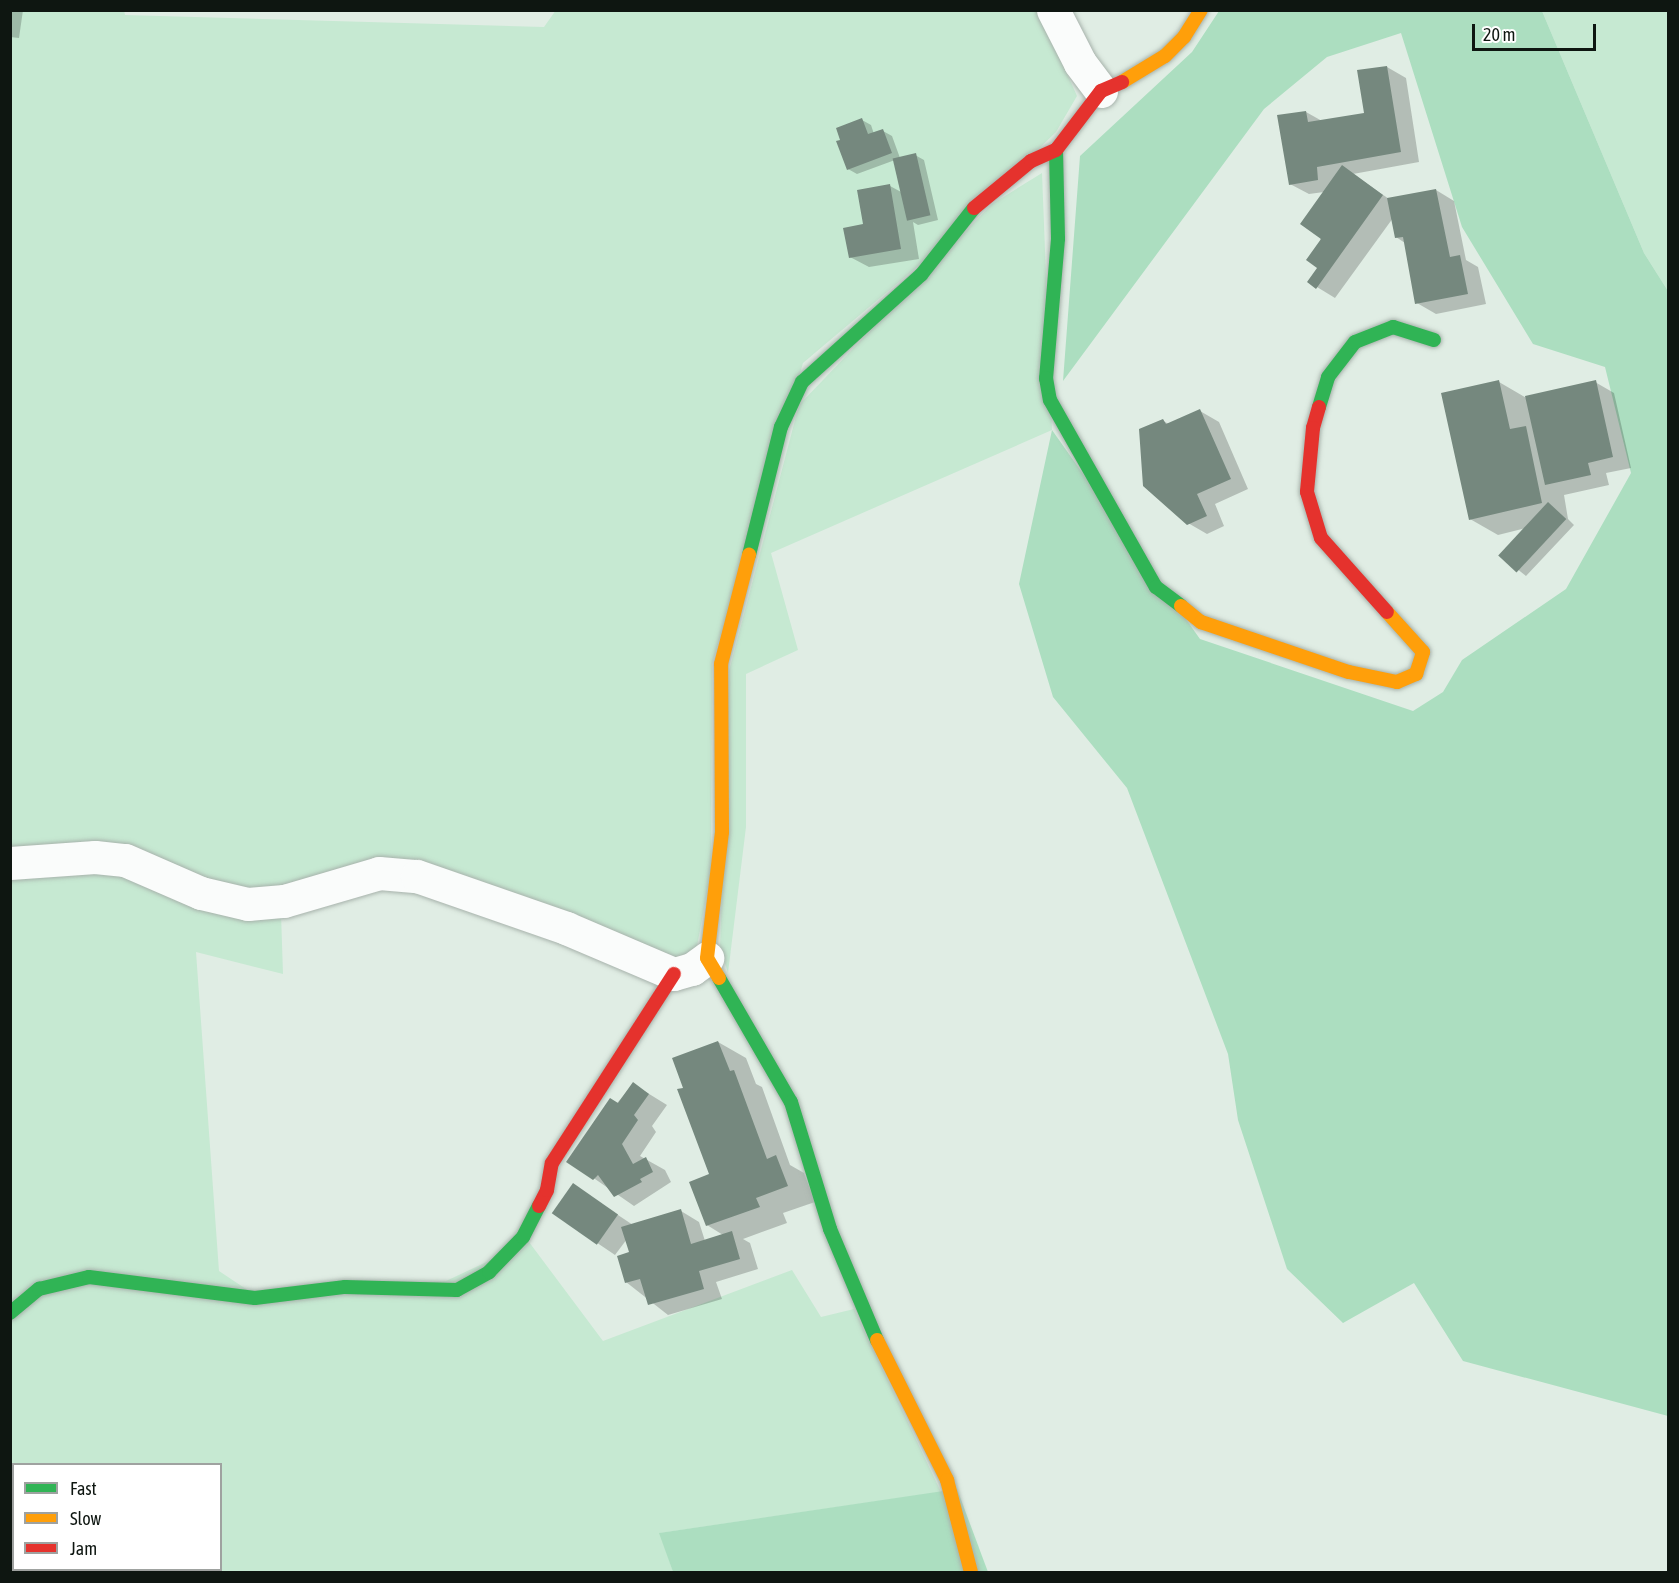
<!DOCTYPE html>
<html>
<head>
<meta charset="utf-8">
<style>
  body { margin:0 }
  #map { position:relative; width:1679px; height:1583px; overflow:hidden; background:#e0ede4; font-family:"Asap Condensed",sans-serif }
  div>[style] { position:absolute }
  .green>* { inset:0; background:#c6e9d2 }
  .forest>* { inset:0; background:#acdec0 }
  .shadow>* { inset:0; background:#0003 }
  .building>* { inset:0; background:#75887e; transform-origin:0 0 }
  .roads { filter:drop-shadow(0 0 2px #a7b2ab) drop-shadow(0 0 2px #a7b2ab) }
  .street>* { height:33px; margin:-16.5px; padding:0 16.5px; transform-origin:16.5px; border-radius:16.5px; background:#fafcfb }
  .fast>* { height:14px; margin:-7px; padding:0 7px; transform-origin:7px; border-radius:7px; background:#30b455 }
  .slow>* { height:14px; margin:-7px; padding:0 7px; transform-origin:7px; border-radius:7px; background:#ff9f0a }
  .jam>* { height:14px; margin:-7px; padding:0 7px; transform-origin:7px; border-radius:7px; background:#e5322d }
  span { translate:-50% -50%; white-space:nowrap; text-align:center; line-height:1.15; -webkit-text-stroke:6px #fff; paint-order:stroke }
  .frame { position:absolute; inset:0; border:12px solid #0e1611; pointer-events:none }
  .legend { position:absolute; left:12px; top:1463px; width:210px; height:108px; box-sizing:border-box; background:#fff; border:2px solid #9fa2a0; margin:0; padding:8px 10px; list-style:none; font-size:18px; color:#0e1611 }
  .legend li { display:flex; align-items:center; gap:12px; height:30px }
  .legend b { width:30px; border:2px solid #9fa2a0 }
  .scale { position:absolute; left:1472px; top:24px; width:124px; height:27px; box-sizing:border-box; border:3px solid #0e1611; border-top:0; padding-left:8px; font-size:18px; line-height:21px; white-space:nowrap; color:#0e1611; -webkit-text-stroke:4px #fff; paint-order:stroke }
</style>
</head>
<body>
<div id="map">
  <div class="green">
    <i style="clip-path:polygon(124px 10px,125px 15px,544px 27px,556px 10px,1039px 11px,1077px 96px,1056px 132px,919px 265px,803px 363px,712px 664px,711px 871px,695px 957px,672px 962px,416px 869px,283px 894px,11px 855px,11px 11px)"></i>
    <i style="clip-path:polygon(1542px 11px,1668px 11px,1668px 291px,1644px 253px)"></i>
    <i style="clip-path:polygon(1042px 173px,1052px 430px,771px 553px,798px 650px,746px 674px,746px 827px,728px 973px,720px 948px,729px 671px,799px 405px,992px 204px)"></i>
    <i style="clip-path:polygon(evenodd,95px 866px,281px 913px,283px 974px,196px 952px,219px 1271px,249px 1291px,446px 1281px,529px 1242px,603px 1341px,792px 1270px,821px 1317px,854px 1309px,941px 1492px,660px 1533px,673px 1572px,11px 1572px,11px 872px,95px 866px,14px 1464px,220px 1464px,220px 1570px,14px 1570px,14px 1464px)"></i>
  </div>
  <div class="forest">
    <i style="clip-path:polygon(1219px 11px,1542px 11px,1644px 253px,1668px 291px,1668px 1416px,1463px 1361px,1414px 1283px,1343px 1323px,1287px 1269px,1238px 1120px,1228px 1054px,1127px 788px,1053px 697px,1019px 584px,1052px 430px,1200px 639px,1413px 711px,1443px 692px,1462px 660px,1566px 589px,1631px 473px,1605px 367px,1533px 344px,1462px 227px,1401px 33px,1327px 57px,1264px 109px,1063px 381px,1080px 156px,1192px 52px)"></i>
    <i style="clip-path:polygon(957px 1489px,988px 1572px,673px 1572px,659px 1533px)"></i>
  </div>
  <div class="shadow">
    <i style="clip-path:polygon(10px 10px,23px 10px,19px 38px,10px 37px)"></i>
    <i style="clip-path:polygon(1387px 67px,1406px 78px,1419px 162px,1353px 174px,1389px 199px,1436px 190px,1454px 201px,1466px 260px,1478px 267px,1486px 304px,1436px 314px,1417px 303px,1405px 243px,1396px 237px,1393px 218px,1335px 298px,1317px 287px,1324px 192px,1309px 194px,1290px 184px,1306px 112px,1322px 121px,1366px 114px)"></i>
    <i style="clip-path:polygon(862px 120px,871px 125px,874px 134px,883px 131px,892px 136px,900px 158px,915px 155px,924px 160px,938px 220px,918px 225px,913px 222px,919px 259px,869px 267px,850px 257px,890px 186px,903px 193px,895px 160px,857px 174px,848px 169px)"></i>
    <i style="clip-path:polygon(1499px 382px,1528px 399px,1595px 382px,1614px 393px,1631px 468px,1606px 473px,1609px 485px,1564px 495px,1568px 519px,1574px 525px,1526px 576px,1501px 556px,1526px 528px,1498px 535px,1470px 519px)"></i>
    <i style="clip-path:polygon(1200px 411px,1219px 422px,1248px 489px,1215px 504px,1224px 526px,1207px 534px,1188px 523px,1163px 421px,1169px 424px)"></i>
    <i style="clip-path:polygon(718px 1042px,746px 1058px,756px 1084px,762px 1087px,790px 1165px,804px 1173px,815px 1202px,783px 1213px,787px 1223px,743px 1239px,750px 1243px,758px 1269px,716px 1282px,722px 1299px,668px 1315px,626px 1282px,631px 1253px,627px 1239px,615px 1255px,553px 1213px,573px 1185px,633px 1225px,681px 1211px,699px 1222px,705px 1241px,723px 1235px,707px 1225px,711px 1175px,685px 1089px)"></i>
    <i style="clip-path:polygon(633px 1084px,667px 1105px,652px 1126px,656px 1132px,640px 1156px,665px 1170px,671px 1182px,634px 1206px,569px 1161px)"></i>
  </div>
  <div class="building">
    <i style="clip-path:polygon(1387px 66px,1401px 152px,1317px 167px,1318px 180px,1289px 185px,1277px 115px,1306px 111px,1308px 122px,1364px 113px,1357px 70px)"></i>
    <i style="clip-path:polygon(862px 118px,868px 134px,883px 129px,892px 153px,847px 170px,836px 141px,840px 140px,836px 128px)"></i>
    <i style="left:916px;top:153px;width:64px;height:24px;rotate:77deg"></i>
    <i style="clip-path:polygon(1342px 165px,1383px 195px,1316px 289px,1307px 282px,1317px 268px,1306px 260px,1321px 239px,1300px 224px)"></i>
    <i style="clip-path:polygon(890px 184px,901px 249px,849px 258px,843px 228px,863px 224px,857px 190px)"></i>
    <i style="clip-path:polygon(1436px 189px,1450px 257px,1460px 255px,1468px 294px,1415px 304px,1403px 237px,1395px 238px,1387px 198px)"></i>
    <i style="clip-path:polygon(1499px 380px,1510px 429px,1526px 426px,1542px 503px,1469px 520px,1441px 393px)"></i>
    <i style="clip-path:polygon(1596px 380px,1613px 457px,1588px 463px,1591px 475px,1545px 485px,1525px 396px)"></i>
    <i style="clip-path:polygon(1200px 409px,1231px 479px,1197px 494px,1207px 516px,1187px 525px,1143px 486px,1139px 429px,1163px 419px,1166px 424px)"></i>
    <i style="left:1548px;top:502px;width:25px;height:73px;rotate:43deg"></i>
    <i style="clip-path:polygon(718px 1041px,730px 1071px,734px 1070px,767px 1159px,776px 1155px,788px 1186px,756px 1198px,760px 1207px,706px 1226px,689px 1182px,709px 1174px,677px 1089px,683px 1088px,672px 1058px)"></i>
    <i style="clip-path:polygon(633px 1082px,649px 1094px,634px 1115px,638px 1120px,622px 1144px,633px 1164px,646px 1157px,653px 1172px,640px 1179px,642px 1182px,614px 1197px,598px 1175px,593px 1180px,566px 1162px,610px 1098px,618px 1103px)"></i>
    <i style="left:573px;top:1183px;width:55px;height:37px;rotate:35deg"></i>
    <i style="clip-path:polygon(681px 1209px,691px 1244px,732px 1231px,740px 1259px,699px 1271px,704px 1289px,648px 1305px,640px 1279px,625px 1283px,617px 1256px,629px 1252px,621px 1227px)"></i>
  </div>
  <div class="roads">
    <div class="street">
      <i style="left:1053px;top:10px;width:59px;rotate:63deg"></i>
      <i style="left:1080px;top:63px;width:35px;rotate:53deg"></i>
      <i style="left:10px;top:863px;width:85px;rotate:-4deg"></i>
      <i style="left:95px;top:857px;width:30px;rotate:6deg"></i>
      <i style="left:125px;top:860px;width:83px;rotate:23.5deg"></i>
      <i style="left:201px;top:893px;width:48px;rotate:13.2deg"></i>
      <i style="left:248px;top:904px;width:36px;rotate:-5deg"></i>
      <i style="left:284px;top:901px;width:99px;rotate:-16.4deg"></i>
      <i style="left:379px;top:873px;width:38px;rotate:5deg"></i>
      <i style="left:417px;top:876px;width:158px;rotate:19.2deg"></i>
      <i style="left:566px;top:928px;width:117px;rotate:23.1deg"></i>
      <i style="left:674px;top:974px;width:19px;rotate:-16deg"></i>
      <i style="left:692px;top:969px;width:19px;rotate:-36deg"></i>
    </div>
    <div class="fast">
      <i style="left:1056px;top:150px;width:89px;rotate:88.7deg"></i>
      <i style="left:1058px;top:239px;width:140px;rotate:94.9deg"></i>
      <i style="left:1046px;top:378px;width:22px;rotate:80deg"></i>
      <i style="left:1050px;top:400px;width:215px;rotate:60.5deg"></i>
      <i style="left:1156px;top:587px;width:31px;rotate:37deg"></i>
      <i style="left:1319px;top:407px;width:31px;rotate:-73deg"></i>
      <i style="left:1328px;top:377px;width:44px;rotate:-52.4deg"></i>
      <i style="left:1355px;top:342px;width:41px;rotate:-21.5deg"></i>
      <i style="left:1393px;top:327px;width:43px;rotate:17.6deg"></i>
      <i style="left:749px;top:555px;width:132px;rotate:-76deg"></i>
      <i style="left:781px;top:427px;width:50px;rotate:-65deg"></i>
      <i style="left:802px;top:382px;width:160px;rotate:-42deg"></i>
      <i style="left:921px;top:275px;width:85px;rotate:-51.7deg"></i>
      <i style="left:719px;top:978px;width:143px;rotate:59.9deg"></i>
      <i style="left:791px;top:1102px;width:133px;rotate:72.9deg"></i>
      <i style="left:830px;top:1229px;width:121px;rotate:67.1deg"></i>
      <i style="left:10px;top:1313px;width:38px;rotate:-40deg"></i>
      <i style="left:39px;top:1289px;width:51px;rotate:-13.5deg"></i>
      <i style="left:89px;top:1277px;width:167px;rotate:7.2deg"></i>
      <i style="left:255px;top:1298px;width:91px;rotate:-7deg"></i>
      <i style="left:345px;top:1287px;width:112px;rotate:1.5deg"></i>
      <i style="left:457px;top:1290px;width:37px;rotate:-29deg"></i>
      <i style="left:489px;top:1272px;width:49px;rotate:-45.8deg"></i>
      <i style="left:523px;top:1237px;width:35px;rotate:-63deg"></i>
    </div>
    <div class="slow">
      <i style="left:1122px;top:82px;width:50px;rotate:-31.2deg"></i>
      <i style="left:1165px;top:56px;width:27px;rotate:-45deg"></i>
      <i style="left:1184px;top:37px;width:32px;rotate:-58deg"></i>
      <i style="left:1181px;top:606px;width:26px;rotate:39deg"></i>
      <i style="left:1201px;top:622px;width:156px;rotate:18.7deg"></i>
      <i style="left:1349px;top:672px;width:49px;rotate:11.8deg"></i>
      <i style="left:1397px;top:682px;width:21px;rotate:-23deg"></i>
      <i style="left:1416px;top:674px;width:23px;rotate:-72deg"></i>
      <i style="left:1423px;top:652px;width:54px;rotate:-132deg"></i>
      <i style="left:719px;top:978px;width:23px;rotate:-121deg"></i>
      <i style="left:707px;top:958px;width:127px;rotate:-83.2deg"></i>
      <i style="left:722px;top:832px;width:168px;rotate:-90.3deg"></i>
      <i style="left:721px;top:664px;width:113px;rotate:-75.6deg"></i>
      <i style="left:877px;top:1340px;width:157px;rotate:63.4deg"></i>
      <i style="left:947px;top:1480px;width:95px;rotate:75.4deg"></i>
    </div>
    <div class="jam">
      <i style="left:974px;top:208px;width:74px;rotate:-39.5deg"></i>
      <i style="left:1031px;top:161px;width:27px;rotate:-24deg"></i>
      <i style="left:1056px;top:150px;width:74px;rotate:-52.7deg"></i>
      <i style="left:1101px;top:91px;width:23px;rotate:-23deg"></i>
      <i style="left:1319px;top:407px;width:22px;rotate:106deg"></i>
      <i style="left:1313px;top:428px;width:64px;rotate:95.4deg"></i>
      <i style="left:1307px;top:492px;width:48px;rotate:73.1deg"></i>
      <i style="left:1321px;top:538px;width:99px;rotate:48.3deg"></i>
      <i style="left:539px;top:1206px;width:18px;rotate:-63deg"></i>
      <i style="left:547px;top:1190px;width:27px;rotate:-80deg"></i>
      <i style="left:552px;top:1163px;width:225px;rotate:-57.2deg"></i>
    </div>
  </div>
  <div class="frame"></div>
  <ul class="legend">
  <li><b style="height:8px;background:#30b455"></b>Fast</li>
  <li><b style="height:8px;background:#ff9f0a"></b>Slow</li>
  <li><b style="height:8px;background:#e5322d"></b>Jam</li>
  </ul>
  <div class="scale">20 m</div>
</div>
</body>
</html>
